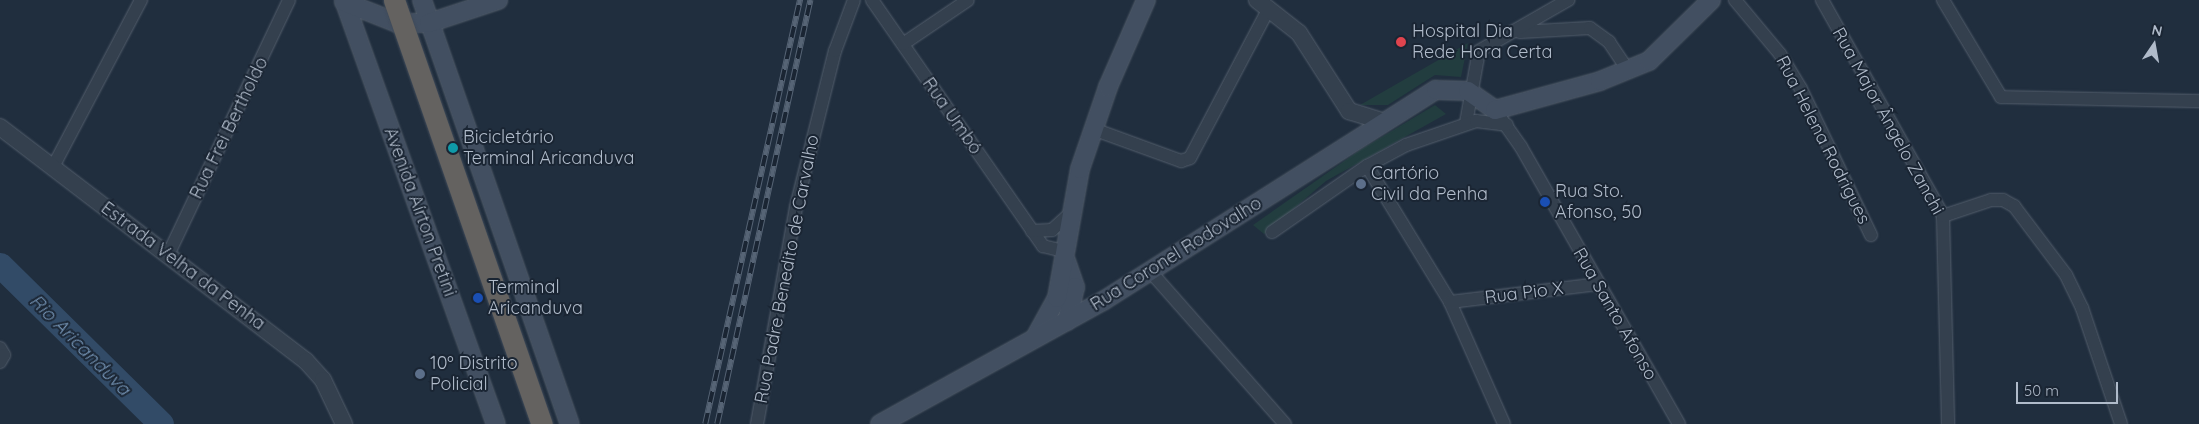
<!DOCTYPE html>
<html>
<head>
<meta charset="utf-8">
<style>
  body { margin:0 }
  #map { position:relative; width:2199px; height:424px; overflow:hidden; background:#202e3e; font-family:Quicksand,sans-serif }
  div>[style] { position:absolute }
  .green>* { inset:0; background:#223d3f }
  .river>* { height:25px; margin:-12.5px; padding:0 12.5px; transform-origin:12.5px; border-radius:12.5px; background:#324b67 }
  .roads { filter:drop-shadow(0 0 1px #535e6c) drop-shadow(0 0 1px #535e6c) }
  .minor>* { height:12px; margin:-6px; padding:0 6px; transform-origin:6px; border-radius:6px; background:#34404e }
  .tertiary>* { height:16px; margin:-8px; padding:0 8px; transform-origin:8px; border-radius:8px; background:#34404e }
  .secondary>* { height:18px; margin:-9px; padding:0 9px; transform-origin:9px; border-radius:9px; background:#424f61 }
  .rail>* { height:5.5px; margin-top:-2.75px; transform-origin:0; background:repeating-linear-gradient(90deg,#1a2533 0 11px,#566475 0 22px); box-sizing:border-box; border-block:1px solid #566475 }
  .bridges { filter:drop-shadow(0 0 1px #404b59) drop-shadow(0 0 1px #404b59) }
  .trunk-bridge>* { height:21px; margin:-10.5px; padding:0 10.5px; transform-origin:10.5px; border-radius:10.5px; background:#646260 }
  .dots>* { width:14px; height:14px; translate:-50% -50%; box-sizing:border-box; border:2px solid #1a2533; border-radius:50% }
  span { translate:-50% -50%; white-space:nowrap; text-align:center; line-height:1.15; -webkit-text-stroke:4px #1a2533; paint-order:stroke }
  .poi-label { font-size:18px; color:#b0bbca }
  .left { translate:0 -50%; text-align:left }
  .street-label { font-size:18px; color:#b0bbca }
  .water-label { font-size:19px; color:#7493b4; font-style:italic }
  .north { position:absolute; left:2129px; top:20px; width:50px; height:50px; -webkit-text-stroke:4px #1a2533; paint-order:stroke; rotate:12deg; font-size:14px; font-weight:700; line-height:20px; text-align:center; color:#b0bbca }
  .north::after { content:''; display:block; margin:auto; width:18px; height:22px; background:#b0bbca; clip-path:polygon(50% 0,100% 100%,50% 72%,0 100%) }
  .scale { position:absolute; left:2016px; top:382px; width:102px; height:22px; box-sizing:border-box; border:2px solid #b0bbca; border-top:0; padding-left:6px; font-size:15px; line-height:18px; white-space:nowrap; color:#b0bbca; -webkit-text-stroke:4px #1a2533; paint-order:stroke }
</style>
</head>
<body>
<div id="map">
  <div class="green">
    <i style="clip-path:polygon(1468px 43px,1461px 77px,1435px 75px,1388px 105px,1360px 105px)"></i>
    <i style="clip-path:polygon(1435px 105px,1446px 114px,1326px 181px,1264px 234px,1253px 225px,1360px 150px)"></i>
  </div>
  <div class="river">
    <i style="left:0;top:265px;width:226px;rotate:44.6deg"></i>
  </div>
  <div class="roads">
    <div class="minor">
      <i style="left:872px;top:0;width:300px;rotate:55.2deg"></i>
      <i style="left:1043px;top:246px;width:25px;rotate:14deg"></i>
      <i style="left:1735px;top:0;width:70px;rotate:50.2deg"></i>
      <i style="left:1780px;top:54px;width:41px;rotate:59deg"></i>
      <i style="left:1801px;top:89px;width:162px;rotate:64.4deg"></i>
      <i style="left:1822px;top:0;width:248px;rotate:60.7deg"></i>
      <i style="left:1943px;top:216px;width:208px;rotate:88.6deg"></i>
      <i style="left:1943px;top:0;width:113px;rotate:59.1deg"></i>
      <i style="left:2001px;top:97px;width:198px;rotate:1.2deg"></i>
      <i style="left:1520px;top:32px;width:70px;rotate:-3.3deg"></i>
      <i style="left:1590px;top:28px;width:24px;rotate:36deg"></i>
      <i style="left:1609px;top:42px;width:36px;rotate:56deg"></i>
      <i style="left:903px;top:44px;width:78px;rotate:-34.1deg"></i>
      <i style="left:1495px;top:110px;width:45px;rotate:54.9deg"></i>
      <i style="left:1521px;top:147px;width:319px;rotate:60.3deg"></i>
      <i style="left:1466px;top:123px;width:73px;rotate:-79.8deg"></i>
      <i style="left:1479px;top:51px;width:103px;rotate:-29.8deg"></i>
      <i style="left:1093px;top:129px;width:94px;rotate:20deg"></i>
      <i style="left:1181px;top:161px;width:9px;rotate:-18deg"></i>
      <i style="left:1190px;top:158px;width:170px;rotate:-62.2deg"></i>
      <i style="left:1367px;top:166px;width:159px;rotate:58.6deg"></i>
      <i style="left:1450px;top:302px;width:133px;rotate:66.1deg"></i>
      <i style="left:53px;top:167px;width:189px;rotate:-62.2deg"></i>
      <i style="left:1943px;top:216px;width:51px;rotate:-18.4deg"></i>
      <i style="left:1991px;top:200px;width:12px"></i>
      <i style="left:2003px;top:200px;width:13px;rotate:29deg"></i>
      <i style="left:2014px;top:206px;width:86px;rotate:53deg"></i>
      <i style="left:2066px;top:275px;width:37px;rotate:64deg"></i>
      <i style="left:2082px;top:308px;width:122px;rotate:71.4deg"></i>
      <i style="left:1032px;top:231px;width:20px;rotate:-3deg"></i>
      <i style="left:1052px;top:230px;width:27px;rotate:-42deg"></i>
      <i style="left:1272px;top:232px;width:116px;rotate:-34.8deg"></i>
      <i style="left:1367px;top:166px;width:44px;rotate:-28.3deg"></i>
      <i style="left:1406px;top:145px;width:74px;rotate:-18.9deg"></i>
      <i style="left:1476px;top:121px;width:31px;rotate:7deg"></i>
      <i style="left:168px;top:255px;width:282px;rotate:-64.6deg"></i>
      <i style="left:1150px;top:271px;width:204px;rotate:48.6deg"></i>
      <i style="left:1450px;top:302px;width:149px;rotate:-6.9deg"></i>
      <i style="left:0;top:348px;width:8px;rotate:60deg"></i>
      <i style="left:4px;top:355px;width:8px;rotate:120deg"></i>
      <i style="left:757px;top:424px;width:220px;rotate:-79.8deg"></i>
      <i style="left:796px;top:207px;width:161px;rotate:-76deg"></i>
      <i style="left:835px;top:51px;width:54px;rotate:-69.6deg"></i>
    </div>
    <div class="tertiary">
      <i style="left:1257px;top:0;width:53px;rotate:38.2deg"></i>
      <i style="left:1299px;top:33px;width:93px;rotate:57.3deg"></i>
      <i style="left:1349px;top:111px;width:37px;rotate:17deg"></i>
      <i style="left:0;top:127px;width:385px;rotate:37.4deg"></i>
      <i style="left:306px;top:361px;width:25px;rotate:48deg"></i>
      <i style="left:323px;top:380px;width:49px;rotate:64.5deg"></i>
    </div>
    <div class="secondary">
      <i style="left:344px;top:0;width:450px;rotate:70.3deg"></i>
      <i style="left:422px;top:0;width:449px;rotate:70.8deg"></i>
      <i style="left:344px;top:2px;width:57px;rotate:21.6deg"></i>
      <i style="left:397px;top:23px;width:32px"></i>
      <i style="left:429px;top:23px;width:73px;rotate:-18.4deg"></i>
      <i style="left:1066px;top:261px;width:28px;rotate:71deg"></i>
      <i style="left:1075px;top:287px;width:35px;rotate:103deg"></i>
      <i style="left:1036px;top:336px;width:43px;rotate:-61.1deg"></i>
      <i style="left:1057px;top:298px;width:131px;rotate:-79.9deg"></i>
      <i style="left:1080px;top:169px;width:87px;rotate:-71.1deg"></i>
      <i style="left:1108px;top:87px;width:95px;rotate:-66.4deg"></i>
      <i style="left:880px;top:424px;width:255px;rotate:-28.9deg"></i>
      <i style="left:1103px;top:301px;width:394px;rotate:-32.4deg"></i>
      <i style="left:1436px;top:90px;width:32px;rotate:2deg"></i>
      <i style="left:1468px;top:91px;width:33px;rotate:35deg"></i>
      <i style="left:1495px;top:110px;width:109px;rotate:-15.4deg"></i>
      <i style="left:1600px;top:81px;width:53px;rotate:-22.2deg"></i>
      <i style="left:1649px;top:61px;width:87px;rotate:-44.5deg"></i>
    </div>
  </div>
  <div class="rail">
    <i style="left:705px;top:424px;width:435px;rotate:-77.4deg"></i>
    <i style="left:717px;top:424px;width:434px;rotate:-77.6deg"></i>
  </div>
  <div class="bridges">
    <div class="trunk-bridge">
      <i style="left:394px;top:0;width:449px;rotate:70.8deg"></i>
    </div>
  </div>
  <div class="dots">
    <i style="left:1401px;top:42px;background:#e0444e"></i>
    <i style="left:453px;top:148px;background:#0f9aa8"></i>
    <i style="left:1361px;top:184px;background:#5c6f8a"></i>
    <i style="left:1545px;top:202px;background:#1a4fb4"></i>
    <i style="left:478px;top:298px;background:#1a4fb4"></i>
    <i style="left:420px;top:374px;background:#5c6f8a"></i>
  </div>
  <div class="poi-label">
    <span class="left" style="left:1412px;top:42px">Hospital Dia<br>Rede Hora Certa</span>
    <span class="left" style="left:463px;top:148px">Bicicletário<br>Terminal Aricanduva</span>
    <span class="left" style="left:1371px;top:184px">Cartório<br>Civil da Penha</span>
    <span class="left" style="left:1555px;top:202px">Rua Sto.<br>Afonso, 50</span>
    <span class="left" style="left:488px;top:298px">Terminal<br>Aricanduva</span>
    <span class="left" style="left:430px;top:374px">10º Distrito<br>Policial</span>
  </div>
  <div class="street-label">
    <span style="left:952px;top:116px;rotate:55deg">Rua Umbó</span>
    <span style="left:1888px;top:121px;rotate:61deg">Rua Major Ângelo Zanchi</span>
    <span style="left:229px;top:128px;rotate:-64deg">Rua Frei Bertholdo</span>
    <span style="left:1823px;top:140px;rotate:63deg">Rua Helena Rodrigues</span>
    <span style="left:420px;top:212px;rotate:70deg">Avenida Aírton Pretini</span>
    <span style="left:1176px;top:254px;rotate:-32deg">Rua Coronel Rodovalho</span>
    <span style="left:183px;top:266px;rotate:37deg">Estrada Velha da Penha</span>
    <span style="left:787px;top:269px;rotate:-79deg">Rua Padre Benedito de Carvalho</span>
    <span style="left:1524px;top:293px;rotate:-7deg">Rua Pio X</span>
    <span style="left:1615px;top:314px;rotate:60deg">Rua Santo Afonso</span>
  </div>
  <div class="water-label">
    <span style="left:80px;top:345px;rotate:45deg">Rio Aricanduva</span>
  </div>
  <div class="north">N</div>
  <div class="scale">50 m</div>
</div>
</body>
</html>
